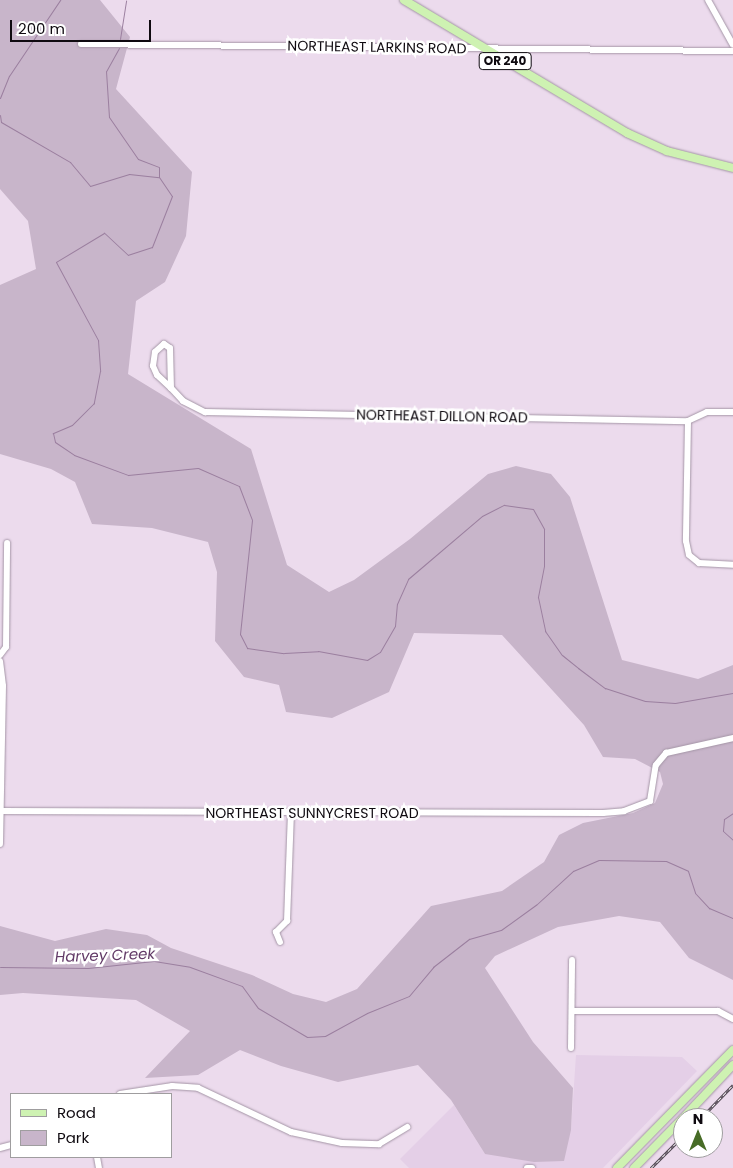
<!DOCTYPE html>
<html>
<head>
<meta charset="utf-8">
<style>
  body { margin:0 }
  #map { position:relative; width:733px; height:1168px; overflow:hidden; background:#ecdbed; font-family:Poppins,sans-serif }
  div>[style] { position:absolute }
  .built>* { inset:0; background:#e4cfe7 }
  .green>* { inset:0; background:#c8b5ca }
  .stream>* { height:1px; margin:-0.5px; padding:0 0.5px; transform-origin:0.5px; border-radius:0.5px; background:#9b7f9f }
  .roads { filter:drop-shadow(0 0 1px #a495a6) drop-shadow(0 0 1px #a495a6) }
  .minor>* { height:6px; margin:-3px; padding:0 3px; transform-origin:3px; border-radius:3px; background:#fff }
  .major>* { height:8px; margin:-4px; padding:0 4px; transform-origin:4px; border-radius:4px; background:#cef2b2 }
  .rail>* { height:3px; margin-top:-1.5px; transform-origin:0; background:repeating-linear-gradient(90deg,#fff 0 4px,#504751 0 8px); box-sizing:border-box; border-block:1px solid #504751 }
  span { translate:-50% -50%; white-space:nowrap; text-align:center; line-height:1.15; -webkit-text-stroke:5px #fff; paint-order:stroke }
  .shield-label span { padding:1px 4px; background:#fff; border:1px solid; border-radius:4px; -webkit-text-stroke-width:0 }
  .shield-label { font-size:12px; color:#0f0a10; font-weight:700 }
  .street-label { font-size:14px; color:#0f0a10 }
  .water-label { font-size:15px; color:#623a67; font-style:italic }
  .legend { position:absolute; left:10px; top:1093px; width:162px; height:65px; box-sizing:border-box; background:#fff; border:1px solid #9f9d9f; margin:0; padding:6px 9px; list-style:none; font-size:15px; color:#0f0a10 }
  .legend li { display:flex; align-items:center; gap:10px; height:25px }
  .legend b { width:25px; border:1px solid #9f9d9f }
  .north { position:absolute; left:673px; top:1108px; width:50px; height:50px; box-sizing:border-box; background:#fff; border:1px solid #9f9d9f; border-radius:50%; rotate:0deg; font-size:14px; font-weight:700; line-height:20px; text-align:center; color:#0f0a10 }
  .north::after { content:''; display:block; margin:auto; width:18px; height:22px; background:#476c26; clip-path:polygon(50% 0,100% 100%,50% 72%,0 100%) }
  .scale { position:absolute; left:10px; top:20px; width:141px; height:22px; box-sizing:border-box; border:2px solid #0f0a10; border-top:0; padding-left:6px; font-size:15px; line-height:18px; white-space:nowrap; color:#0f0a10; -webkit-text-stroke:4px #fff; paint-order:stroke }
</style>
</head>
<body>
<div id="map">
  <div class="built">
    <i style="clip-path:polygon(576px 1055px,682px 1057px,697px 1071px,603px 1168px,409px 1168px,400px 1159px,454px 1105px,485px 1154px,571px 1130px)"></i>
  </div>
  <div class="green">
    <i style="clip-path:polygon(0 0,100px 0,130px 37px,116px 89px,192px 172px,186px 236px,165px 282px,136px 301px,128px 374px,251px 449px,287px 565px,329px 592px,354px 580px,410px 539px,488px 474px,516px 466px,551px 474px,570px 497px,622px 660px,698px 679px,733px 665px,733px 980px,689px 958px,660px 922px,619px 916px,558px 927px,495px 956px,485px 968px,533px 1042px,573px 1088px,571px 1130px,564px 1161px,534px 1162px,485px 1154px,451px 1100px,418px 1065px,338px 1082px,281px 1066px,240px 1050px,198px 1075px,145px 1078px,190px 1031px,136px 1000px,23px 993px,0 995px,0 926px,55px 941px,106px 929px,147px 935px,171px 948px,252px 975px,293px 994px,326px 1002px,357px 989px,431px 906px,502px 891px,544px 862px,559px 835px,583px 823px,633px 813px,655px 803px,663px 784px,660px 772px,635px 759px,603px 757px,584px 725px,502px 635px,414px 633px,389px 692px,332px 718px,286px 712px,279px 685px,244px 677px,215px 641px,217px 572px,208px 542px,152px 528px,92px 524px,75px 482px,51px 469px,0 454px,0 285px,36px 269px,28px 221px,0 189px)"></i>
  </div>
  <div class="stream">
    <i style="left:120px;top:39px;width:39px;rotate:-81deg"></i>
    <i style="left:119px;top:48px;width:26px;rotate:119deg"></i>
    <i style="left:106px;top:71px;width:46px;rotate:86.3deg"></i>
    <i style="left:109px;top:117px;width:51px;rotate:55.4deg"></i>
    <i style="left:138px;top:159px;width:22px;rotate:21deg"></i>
    <i style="left:159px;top:167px;width:10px;rotate:90deg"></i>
    <i style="left:0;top:98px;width:24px;rotate:-68deg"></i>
    <i style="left:9px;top:76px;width:92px;rotate:-56.1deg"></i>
    <i style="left:0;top:115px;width:7px;rotate:82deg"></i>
    <i style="left:1px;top:122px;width:80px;rotate:30.1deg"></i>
    <i style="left:70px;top:162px;width:31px;rotate:50deg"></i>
    <i style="left:90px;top:186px;width:41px;rotate:-17.1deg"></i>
    <i style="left:129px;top:174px;width:30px;rotate:6deg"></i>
    <i style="left:159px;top:177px;width:23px;rotate:56deg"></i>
    <i style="left:172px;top:196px;width:55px;rotate:111.4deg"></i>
    <i style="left:152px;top:247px;width:25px;rotate:162deg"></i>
    <i style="left:128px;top:255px;width:33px;rotate:-137deg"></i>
    <i style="left:104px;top:233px;width:56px;rotate:148.9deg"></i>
    <i style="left:56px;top:262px;width:89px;rotate:61.7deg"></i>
    <i style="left:98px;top:340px;width:31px;rotate:86deg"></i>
    <i style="left:100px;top:371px;width:33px;rotate:101deg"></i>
    <i style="left:94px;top:403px;width:31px;rotate:135deg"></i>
    <i style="left:72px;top:425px;width:21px;rotate:157deg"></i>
    <i style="left:53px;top:433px;width:9px;rotate:77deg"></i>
    <i style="left:55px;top:442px;width:23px;rotate:34deg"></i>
    <i style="left:74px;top:455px;width:58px;rotate:20.3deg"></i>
    <i style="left:128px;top:475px;width:70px;rotate:-5.7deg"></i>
    <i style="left:198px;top:468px;width:45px;rotate:23.7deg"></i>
    <i style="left:239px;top:486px;width:36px;rotate:69deg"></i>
    <i style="left:252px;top:520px;width:115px;rotate:96deg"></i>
    <i style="left:240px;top:634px;width:16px;rotate:63deg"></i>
    <i style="left:247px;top:648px;width:37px;rotate:8deg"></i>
    <i style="left:284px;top:653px;width:34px;rotate:-3deg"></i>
    <i style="left:318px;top:651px;width:50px;rotate:10.4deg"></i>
    <i style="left:367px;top:660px;width:15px;rotate:-32deg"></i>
    <i style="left:380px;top:652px;width:30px;rotate:-60deg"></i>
    <i style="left:395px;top:626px;width:22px;rotate:-85deg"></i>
    <i style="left:397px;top:604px;width:27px;rotate:-66deg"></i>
    <i style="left:408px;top:579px;width:97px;rotate:-40.4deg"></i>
    <i style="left:482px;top:516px;width:25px;rotate:-27deg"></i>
    <i style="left:504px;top:505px;width:29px;rotate:8deg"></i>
    <i style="left:533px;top:509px;width:23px;rotate:61deg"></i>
    <i style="left:544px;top:529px;width:37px;rotate:90deg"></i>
    <i style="left:544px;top:566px;width:32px;rotate:101deg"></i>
    <i style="left:538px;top:597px;width:35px;rotate:78deg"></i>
    <i style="left:545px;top:631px;width:29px;rotate:55deg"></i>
    <i style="left:562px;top:655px;width:21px;rotate:39deg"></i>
    <i style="left:578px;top:668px;width:34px;rotate:37deg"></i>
    <i style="left:605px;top:688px;width:42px;rotate:18deg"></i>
    <i style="left:645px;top:701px;width:30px;rotate:4deg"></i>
    <i style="left:675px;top:703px;width:59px;rotate:-9.8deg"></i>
    <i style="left:733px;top:813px;width:11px;rotate:146deg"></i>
    <i style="left:724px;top:819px;width:12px;rotate:95deg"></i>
    <i style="left:723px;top:831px;width:13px;rotate:42deg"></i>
    <i style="left:0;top:967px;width:88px;rotate:0.7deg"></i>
    <i style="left:88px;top:968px;width:66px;rotate:-6.1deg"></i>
    <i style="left:154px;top:961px;width:36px;rotate:9deg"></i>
    <i style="left:190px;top:967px;width:55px;rotate:20.1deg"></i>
    <i style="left:242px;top:986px;width:27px;rotate:54deg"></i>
    <i style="left:258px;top:1008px;width:57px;rotate:30.6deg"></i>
    <i style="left:307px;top:1037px;width:18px;rotate:-3deg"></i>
    <i style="left:325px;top:1036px;width:48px;rotate:-28.7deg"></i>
    <i style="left:367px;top:1013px;width:45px;rotate:-22deg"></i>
    <i style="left:409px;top:996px;width:38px;rotate:-50deg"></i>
    <i style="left:433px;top:967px;width:46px;rotate:-37.9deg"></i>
    <i style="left:469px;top:939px;width:33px;rotate:-16deg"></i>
    <i style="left:501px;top:930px;width:44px;rotate:-35.8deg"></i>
    <i style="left:537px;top:904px;width:49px;rotate:-42.5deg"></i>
    <i style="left:573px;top:871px;width:28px;rotate:-23deg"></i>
    <i style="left:599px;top:860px;width:67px;rotate:0.9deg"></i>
    <i style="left:666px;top:861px;width:24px;rotate:24deg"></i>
    <i style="left:688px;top:871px;width:23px;rotate:72deg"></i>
    <i style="left:695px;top:893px;width:21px;rotate:47deg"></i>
    <i style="left:709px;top:908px;width:26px;rotate:23deg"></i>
  </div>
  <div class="roads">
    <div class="minor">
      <i style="left:708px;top:0;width:51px;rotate:60.9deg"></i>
      <i style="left:81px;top:44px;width:652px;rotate:0.62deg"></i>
      <i style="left:171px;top:388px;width:19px;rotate:-137deg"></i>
      <i style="left:157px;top:375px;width:10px;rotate:-114deg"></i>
      <i style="left:153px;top:366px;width:14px;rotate:-82deg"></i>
      <i style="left:155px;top:352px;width:12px;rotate:-42deg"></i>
      <i style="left:164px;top:344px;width:7px;rotate:34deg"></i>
      <i style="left:170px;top:348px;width:40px;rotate:88.6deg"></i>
      <i style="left:171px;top:388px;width:18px;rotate:47deg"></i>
      <i style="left:183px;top:401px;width:25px;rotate:27deg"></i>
      <i style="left:205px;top:412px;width:483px;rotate:1.1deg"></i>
      <i style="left:733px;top:412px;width:26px;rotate:180deg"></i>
      <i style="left:707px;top:412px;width:21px;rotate:155deg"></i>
      <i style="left:688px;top:421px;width:120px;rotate:91deg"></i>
      <i style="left:686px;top:541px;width:14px;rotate:78deg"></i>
      <i style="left:689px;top:555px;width:13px;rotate:39deg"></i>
      <i style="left:699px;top:563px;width:34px;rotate:3deg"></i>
      <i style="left:0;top:655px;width:10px;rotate:-53deg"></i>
      <i style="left:6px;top:647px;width:104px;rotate:-89.4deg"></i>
      <i style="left:0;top:661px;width:25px;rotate:83deg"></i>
      <i style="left:3px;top:686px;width:158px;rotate:91.1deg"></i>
      <i style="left:1px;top:811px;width:602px;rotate:0.19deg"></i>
      <i style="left:603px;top:813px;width:21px;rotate:-5deg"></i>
      <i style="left:624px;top:811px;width:28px;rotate:-21deg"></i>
      <i style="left:650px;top:801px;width:36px;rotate:-81deg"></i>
      <i style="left:656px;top:765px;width:16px;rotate:-50deg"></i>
      <i style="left:666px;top:753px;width:69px;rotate:-12.6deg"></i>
      <i style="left:280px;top:942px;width:11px;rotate:-112deg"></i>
      <i style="left:276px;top:932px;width:16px;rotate:-45deg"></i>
      <i style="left:287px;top:921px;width:109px;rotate:-87.9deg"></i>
      <i style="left:572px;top:1011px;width:146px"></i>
      <i style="left:718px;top:1011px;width:17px;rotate:28deg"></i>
      <i style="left:571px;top:1048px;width:88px;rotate:-89.3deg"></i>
      <i style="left:120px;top:1094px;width:53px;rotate:-8.7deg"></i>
      <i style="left:172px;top:1086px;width:26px;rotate:4deg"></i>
      <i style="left:198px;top:1088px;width:103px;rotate:25.3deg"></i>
      <i style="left:291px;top:1132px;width:52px;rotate:12.2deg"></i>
      <i style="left:342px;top:1143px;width:37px;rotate:2deg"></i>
      <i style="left:379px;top:1144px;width:33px;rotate:-31deg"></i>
      <i style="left:0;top:1148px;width:11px;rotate:-15deg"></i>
      <i style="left:97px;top:1157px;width:11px;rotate:80deg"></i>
      <i style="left:527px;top:1168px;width:5px"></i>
    </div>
    <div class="major">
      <i style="left:404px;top:0;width:260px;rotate:30.8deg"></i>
      <i style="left:627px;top:133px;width:44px;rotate:24.2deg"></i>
      <i style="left:667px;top:151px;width:68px;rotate:14.4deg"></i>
      <i style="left:683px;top:1118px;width:73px;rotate:-46.7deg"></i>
      <i style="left:617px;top:1168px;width:165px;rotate:-45.5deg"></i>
      <i style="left:634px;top:1168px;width:70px;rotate:-45.6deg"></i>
    </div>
  </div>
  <div class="rail">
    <i style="left:701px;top:1118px;width:46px;rotate:-45.9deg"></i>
    <i style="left:651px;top:1168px;width:45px;rotate:-45deg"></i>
  </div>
  <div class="shield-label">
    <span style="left:505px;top:61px">OR 240</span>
  </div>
  <div class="street-label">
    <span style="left:377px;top:47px;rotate:1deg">NORTHEAST LARKINS ROAD</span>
    <span style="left:442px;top:416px;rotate:1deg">NORTHEAST DILLON ROAD</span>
    <span style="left:312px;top:813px">NORTHEAST SUNNYCREST ROAD</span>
  </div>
  <div class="water-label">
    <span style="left:105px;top:955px;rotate:-2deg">Harvey Creek</span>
  </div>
  <ul class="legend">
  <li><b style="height:6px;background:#cef2b2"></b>Road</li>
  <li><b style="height:14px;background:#c8b5ca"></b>Park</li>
  </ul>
  <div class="north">N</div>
  <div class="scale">200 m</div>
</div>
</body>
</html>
